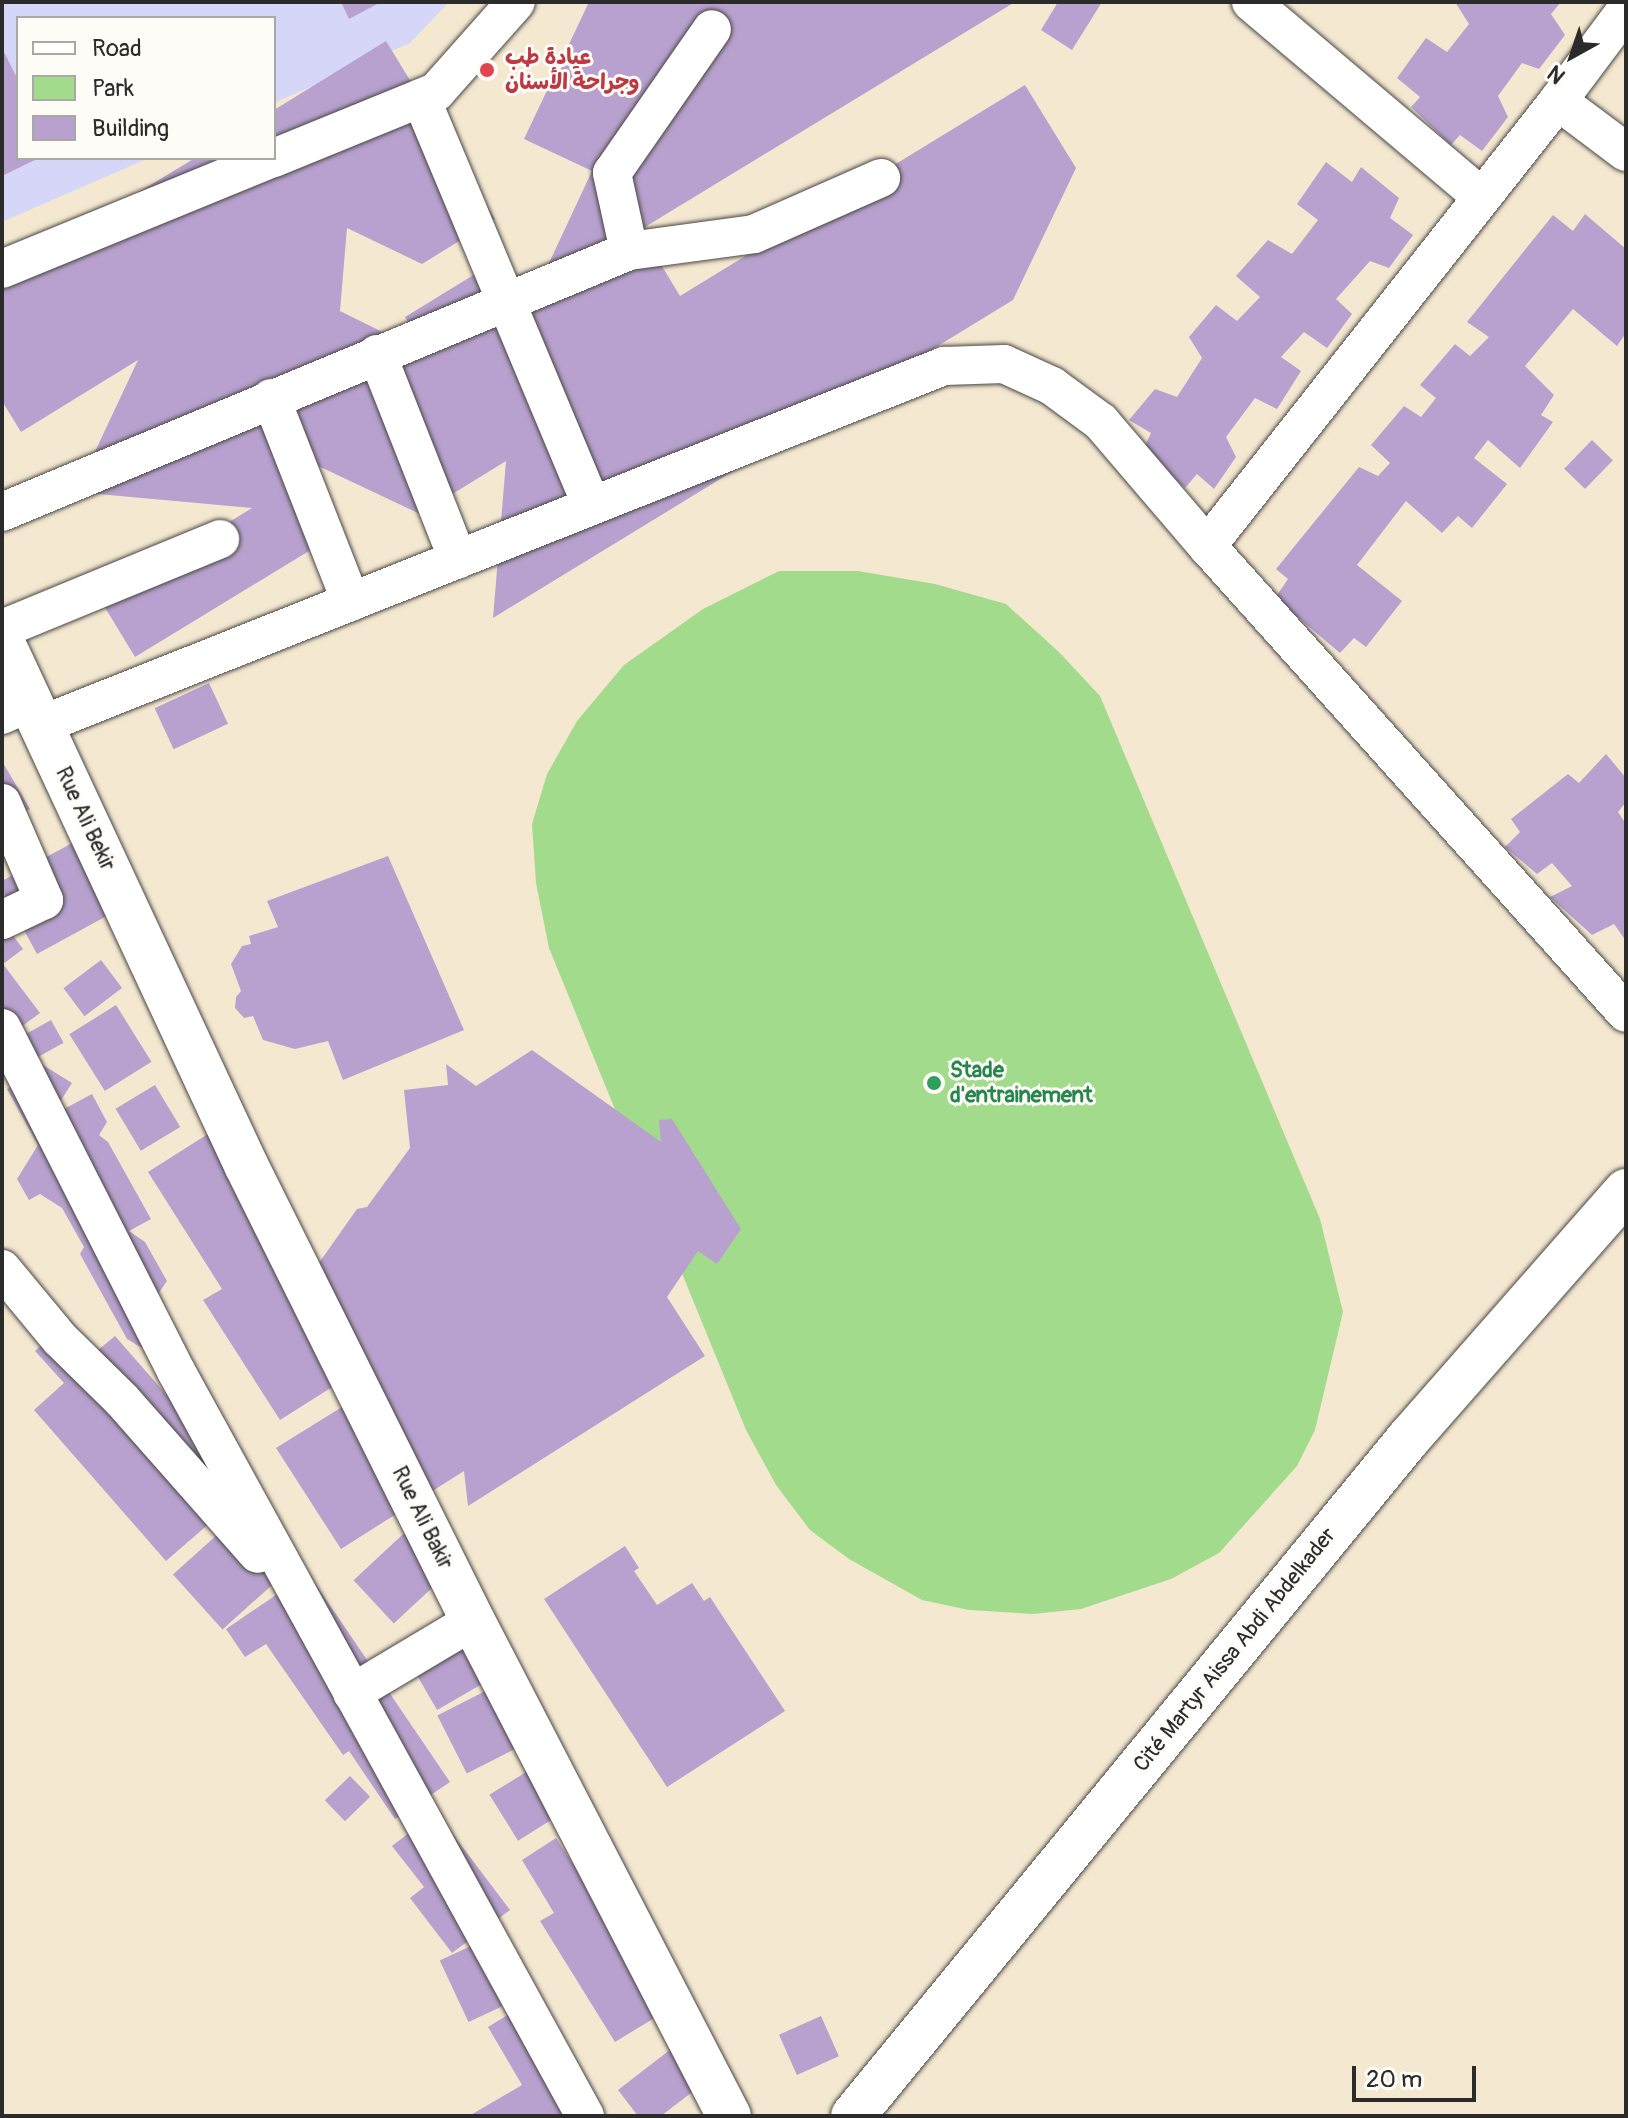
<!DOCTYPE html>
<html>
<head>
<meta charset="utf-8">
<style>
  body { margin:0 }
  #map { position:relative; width:1628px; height:2118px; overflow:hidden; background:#f5e8d1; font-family:Pangolin,"Playpen Sans Arabic",sans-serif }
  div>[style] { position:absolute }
  .built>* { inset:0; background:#d6d7f8 }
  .green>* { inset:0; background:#a3db8d }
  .building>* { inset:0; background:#b8a1ce; transform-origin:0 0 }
  .roads { filter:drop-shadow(0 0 2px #494744) drop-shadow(0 0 2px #494744) }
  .minor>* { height:38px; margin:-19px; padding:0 19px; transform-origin:19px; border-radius:19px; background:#fff }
  .tertiary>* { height:44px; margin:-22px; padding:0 22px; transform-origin:22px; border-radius:22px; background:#fff }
  .dots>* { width:22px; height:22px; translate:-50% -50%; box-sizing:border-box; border:4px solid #fdfcf7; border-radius:50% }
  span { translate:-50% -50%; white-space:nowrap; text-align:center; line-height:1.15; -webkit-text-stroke:6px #fdfcf7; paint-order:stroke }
  .health-label { font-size:22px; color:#be3a42; font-weight:700 }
  .left { translate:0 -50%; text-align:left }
  .street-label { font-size:22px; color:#2b2b2b }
  .leisure-label { font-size:22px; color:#27864d; font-weight:700 }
  .frame { position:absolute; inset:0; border:4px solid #2b2b2b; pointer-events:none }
  .legend { position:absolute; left:16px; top:16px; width:260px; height:144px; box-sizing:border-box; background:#fdfcf7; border:2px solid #a9a8a5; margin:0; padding:10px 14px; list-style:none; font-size:24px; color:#2b2b2b }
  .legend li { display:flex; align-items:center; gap:16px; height:40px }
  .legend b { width:40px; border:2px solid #a9a8a5 }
  .north { position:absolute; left:1532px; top:16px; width:80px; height:80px; -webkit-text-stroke:6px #fdfcf7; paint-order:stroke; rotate:220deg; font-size:22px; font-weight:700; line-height:32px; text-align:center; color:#2b2b2b }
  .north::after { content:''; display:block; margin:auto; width:28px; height:36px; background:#2b2b2b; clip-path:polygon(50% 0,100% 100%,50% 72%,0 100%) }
  .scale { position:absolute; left:1352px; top:2066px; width:124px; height:36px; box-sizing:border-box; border:4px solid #2b2b2b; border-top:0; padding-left:10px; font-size:24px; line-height:28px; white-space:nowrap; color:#2b2b2b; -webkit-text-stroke:6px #fdfcf7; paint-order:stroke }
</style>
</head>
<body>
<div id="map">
  <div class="built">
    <i style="clip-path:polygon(2px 2px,449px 2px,410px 43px,274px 103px,274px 18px,18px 18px,18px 158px,149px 158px,2px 222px)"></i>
  </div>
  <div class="green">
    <i style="clip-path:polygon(779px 571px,858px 571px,935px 584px,1006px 604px,1060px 653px,1100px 696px,1320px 1219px,1343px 1312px,1315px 1430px,1297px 1466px,1219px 1553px,1171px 1579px,1081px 1609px,1033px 1614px,969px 1610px,922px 1600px,849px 1559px,810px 1530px,776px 1485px,746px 1430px,549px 948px,536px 883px,532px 824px,547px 774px,577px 721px,624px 665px,703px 609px)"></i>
  </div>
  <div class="building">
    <i style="clip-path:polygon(341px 2px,381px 2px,349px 19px)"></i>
    <i style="clip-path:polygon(589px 2px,1015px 2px,640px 230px,680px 296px,1025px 85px,1076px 168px,1013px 300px,493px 618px,506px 461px,420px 514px,276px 446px,332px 537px,135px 657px,101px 601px,252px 508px,76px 492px,138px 360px,21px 432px,2px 401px,2px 275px,195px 158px,274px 158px,274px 110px,386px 41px,495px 219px,422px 264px,347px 228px,340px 311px,427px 354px,405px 317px,498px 260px,528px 308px,592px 171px,524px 139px)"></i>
    <i style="clip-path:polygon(1058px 2px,1102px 2px,1072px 50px,1041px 30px)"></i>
    <i style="clip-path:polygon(1455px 2px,1561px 2px,1551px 14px,1565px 35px,1539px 69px,1522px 63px,1498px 96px,1508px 117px,1482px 151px,1460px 135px,1451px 145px,1411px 107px,1420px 97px,1397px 78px,1426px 38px,1447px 52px,1469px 24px)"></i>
    <i style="clip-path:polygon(2px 48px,18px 80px,18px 158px,39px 158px,2px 176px)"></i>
    <i style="clip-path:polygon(1326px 162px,1352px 182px,1361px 167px,1399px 198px,1390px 218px,1413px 235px,1389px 268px,1370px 261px,1336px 299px,1352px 314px,1327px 348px,1304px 332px,1281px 357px,1301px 371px,1277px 409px,1255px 398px,1226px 437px,1236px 457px,1214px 489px,1197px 474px,1185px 488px,1143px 450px,1151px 433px,1129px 420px,1155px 389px,1177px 397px,1202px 358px,1189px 337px,1216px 305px,1237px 321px,1260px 297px,1236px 276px,1268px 240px,1292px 254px,1318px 220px,1297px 204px)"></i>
    <i style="clip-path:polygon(1585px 214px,1626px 249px,1626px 333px,1617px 346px,1573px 309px,1525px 366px,1554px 395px,1541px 415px,1553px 422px,1520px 468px,1488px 440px,1474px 458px,1507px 484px,1472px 528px,1458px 516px,1442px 533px,1406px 501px,1357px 565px,1402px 601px,1366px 647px,1354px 638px,1340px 653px,1275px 598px,1288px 579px,1276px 569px,1359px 467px,1378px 476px,1390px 463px,1371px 445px,1404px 406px,1421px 417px,1436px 398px,1420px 385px,1455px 344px,1470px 356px,1489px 337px,1467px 322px,1553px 215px,1573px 231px)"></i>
    <i style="left:1592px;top:440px;width:29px;height:40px;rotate:44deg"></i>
    <i style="left:209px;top:683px;width:45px;height:60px;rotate:65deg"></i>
    <i style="clip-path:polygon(1606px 754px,1626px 778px,1626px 802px,1618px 812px,1626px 824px,1626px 941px,1614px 924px,1592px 935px,1550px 897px,1572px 886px,1552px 863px,1537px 874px,1505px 847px,1520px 832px,1511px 819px,1568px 774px,1579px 783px)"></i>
    <i style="clip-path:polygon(2px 761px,30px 809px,2px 825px)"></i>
    <i style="clip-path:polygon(87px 835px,125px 906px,37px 954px,2px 890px,2px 881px)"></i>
    <i style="clip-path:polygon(388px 856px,464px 1030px,343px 1080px,328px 1041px,295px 1049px,263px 1040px,253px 1016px,244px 1018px,235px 1008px,236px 997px,241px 991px,231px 964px,242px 946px,251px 944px,249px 936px,278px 927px,267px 901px)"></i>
    <i style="clip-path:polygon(2px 921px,23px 949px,3px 964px,40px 1013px,2px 1041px)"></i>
    <i style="left:101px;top:960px;width:35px;height:47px;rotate:53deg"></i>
    <i style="left:116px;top:1005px;width:67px;height:55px;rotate:58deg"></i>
    <i style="left:51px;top:1020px;width:26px;height:34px;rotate:61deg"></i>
    <i style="clip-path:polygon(532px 1050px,661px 1142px,659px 1120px,672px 1119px,741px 1229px,717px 1264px,698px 1251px,667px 1297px,705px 1356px,468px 1506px,464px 1471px,341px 1549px,276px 1448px,350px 1402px,356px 1372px,280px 1420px,203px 1300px,222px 1289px,148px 1172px,222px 1125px,314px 1270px,357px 1209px,367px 1207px,410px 1148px,404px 1090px,448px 1085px,446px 1064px,476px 1086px)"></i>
    <i style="clip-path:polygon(43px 1065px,72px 1083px,51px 1116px,92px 1094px,107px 1122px,99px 1135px,108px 1142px,151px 1219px,129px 1231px,145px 1242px,167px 1281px,154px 1300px,162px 1316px,142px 1348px,127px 1339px,80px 1254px,84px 1247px,62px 1208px,40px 1194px,29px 1200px,17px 1179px,38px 1145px,7px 1089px,40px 1071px)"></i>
    <i style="left:155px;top:1085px;width:49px;height:46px;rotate:59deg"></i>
    <i style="clip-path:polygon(70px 1320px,97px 1351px,115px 1336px,249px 1489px,166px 1561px,34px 1410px,64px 1383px,35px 1351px)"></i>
    <i style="left:248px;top:1507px;width:74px;height:101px;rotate:48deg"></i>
    <i style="left:415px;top:1523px;width:59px;height:84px;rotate:47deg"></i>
    <i style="clip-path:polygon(625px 1546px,639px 1568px,634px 1571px,657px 1605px,692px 1583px,704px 1601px,710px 1597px,785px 1711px,667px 1787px,544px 1599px)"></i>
    <i style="clip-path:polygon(308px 1573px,450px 1782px,395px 1819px,349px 1751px,343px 1755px,266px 1644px,245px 1657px,226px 1629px)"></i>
    <i style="left:474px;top:1624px;width:56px;height:75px;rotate:60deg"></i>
    <i style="left:505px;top:1681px;width:65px;height:76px;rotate:63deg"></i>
    <i style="left:542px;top:1762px;width:54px;height:62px;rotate:58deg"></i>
    <i style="left:350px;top:1776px;width:29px;height:35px;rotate:46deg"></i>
    <i style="clip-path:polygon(436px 1812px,510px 1910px,452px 1953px,410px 1898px,424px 1887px,392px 1846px)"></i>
    <i style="clip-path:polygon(556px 1838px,581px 1877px,609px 1860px,679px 2003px,615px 2042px,540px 1921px,554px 1913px,522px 1860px)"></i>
    <i style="left:505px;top:1930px;width:68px;height:72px;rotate:65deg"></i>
    <i style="clip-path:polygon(534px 1999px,602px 2116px,469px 2116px,522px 2085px,488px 2027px)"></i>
    <i style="left:821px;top:2016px;width:44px;height:46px;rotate:66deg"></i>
    <i style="clip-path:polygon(671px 2049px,700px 2086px,661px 2116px,638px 2116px,618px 2090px)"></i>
  </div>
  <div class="roads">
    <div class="minor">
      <i style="left:1251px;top:2px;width:302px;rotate:40.2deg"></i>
      <i style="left:421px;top:98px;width:442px;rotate:67.3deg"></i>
      <i style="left:1558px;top:101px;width:85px;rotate:36.9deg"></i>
      <i style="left:274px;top:158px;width:175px;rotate:-22.2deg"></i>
      <i style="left:436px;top:92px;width:120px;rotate:-48.4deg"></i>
      <i style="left:629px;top:251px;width:126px;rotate:-7.7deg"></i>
      <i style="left:754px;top:234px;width:139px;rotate:-23.8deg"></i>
      <i style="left:2px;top:269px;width:293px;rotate:-22.3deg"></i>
      <i style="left:377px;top:354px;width:221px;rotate:68.5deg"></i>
      <i style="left:271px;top:398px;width:219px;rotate:68.6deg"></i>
      <i style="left:2px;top:512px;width:679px;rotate:-22.6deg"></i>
      <i style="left:629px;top:251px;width:80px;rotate:-102.3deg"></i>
      <i style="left:612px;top:173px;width:175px;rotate:-55.2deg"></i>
      <i style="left:1207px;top:546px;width:567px;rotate:-51.73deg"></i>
      <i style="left:1558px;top:101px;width:114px;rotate:-53.2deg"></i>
      <i style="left:2px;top:629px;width:236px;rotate:-22.4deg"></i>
      <i style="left:2px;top:715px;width:32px;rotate:-24deg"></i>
      <i style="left:41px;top:725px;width:972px;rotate:-21.68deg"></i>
      <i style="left:944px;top:366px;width:60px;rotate:-1.9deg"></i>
      <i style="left:1004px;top:364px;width:53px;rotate:24.6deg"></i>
      <i style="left:1052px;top:386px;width:61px;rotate:36.3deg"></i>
      <i style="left:1101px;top:422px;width:163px;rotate:49.5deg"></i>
      <i style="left:1207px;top:546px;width:627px;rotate:48.1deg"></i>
      <i style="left:2px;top:803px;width:106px;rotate:66.6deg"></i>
      <i style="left:44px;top:900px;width:47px;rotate:154.5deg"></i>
      <i style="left:2px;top:1028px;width:385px;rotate:63.1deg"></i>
      <i style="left:176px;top:1371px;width:850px;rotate:61.23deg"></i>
      <i style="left:2px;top:1269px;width:91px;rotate:50.4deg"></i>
      <i style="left:60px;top:1339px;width:87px;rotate:44.5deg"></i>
      <i style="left:122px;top:1400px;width:205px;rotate:48.6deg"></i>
      <i style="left:352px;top:1693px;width:141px;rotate:-30.8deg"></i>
    </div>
    <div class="tertiary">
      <i style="left:2px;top:641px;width:578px;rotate:65.03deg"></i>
      <i style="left:246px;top:1165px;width:509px;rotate:63.54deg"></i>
      <i style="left:473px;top:1621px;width:557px;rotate:62.65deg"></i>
      <i style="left:853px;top:2116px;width:877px;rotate:-50.65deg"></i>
      <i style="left:1409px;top:1438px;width:329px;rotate:-48.7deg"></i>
    </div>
  </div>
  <div class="dots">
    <i style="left:487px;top:70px;background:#e0444e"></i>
    <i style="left:934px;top:1083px;background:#2e9e5b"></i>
  </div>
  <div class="health-label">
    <span class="left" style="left:505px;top:70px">عيادة طب<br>وجراحة الأسنان</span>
  </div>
  <div class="street-label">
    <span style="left:85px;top:819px;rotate:65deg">Rue Ali Bekir</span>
    <span style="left:422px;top:1518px;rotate:64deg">Rue Ali Bakir</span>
    <span style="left:1235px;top:1650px;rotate:-51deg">Cité Martyr Aissa Abdi Abdelkader</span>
  </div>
  <div class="leisure-label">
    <span class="left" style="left:950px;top:1083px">Stade<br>d'entrainement</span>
  </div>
  <div class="frame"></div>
  <ul class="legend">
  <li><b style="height:10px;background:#fff"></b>Road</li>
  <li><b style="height:22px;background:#a3db8d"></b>Park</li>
  <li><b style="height:22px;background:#b8a1ce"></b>Building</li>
  </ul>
  <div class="north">N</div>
  <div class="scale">20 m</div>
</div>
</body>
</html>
